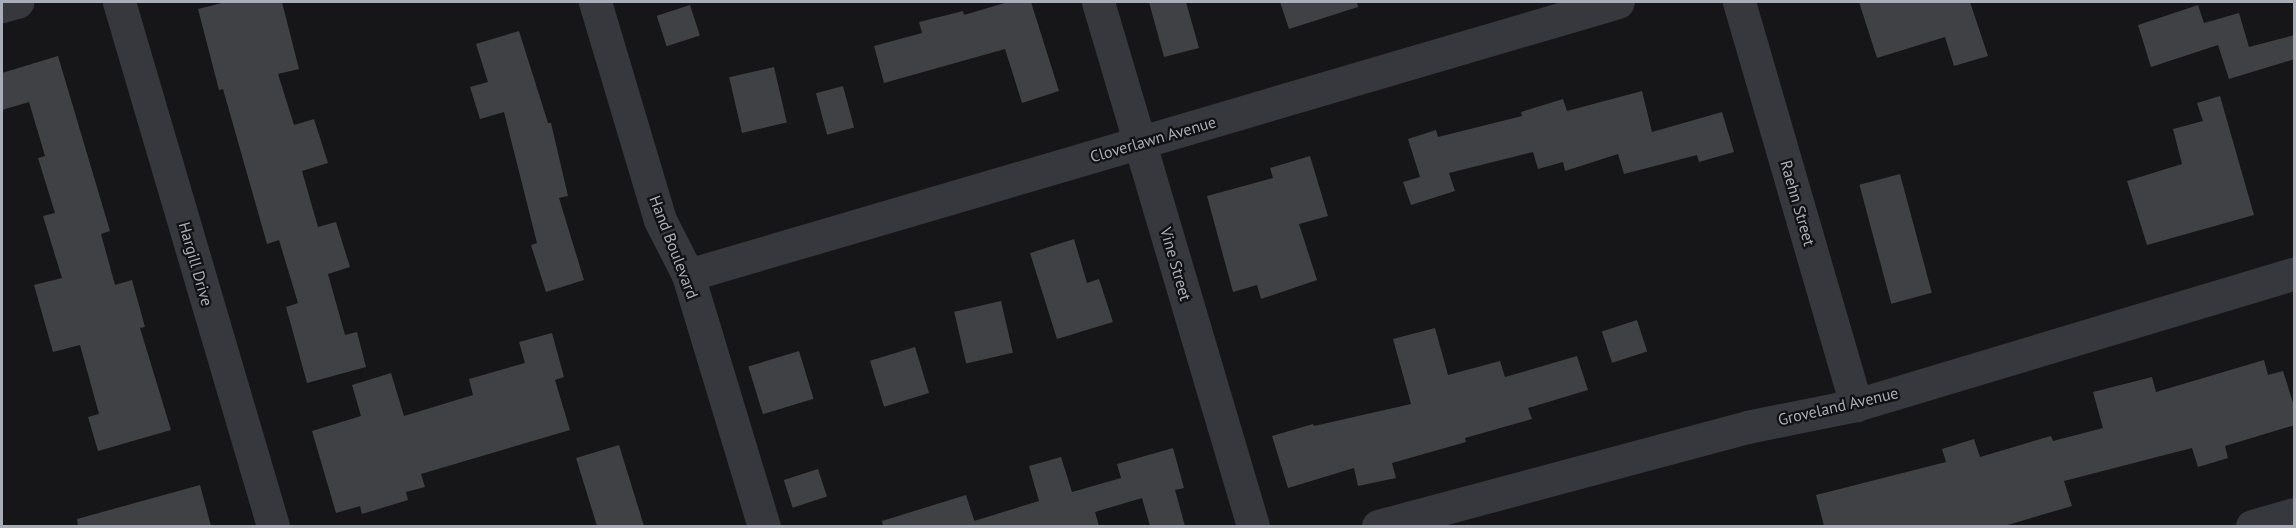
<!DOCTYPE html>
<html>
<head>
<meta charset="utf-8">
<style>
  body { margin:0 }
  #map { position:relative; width:2296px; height:528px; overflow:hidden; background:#161618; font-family:"PT Sans",sans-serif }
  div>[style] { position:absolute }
  .building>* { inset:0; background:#404145; transform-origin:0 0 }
  .minor>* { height:33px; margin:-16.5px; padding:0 16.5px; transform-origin:16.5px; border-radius:16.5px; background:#37383d }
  span { translate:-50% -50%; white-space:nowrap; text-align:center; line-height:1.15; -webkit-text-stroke:4.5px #111113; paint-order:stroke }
  .street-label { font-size:16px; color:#a8adb8 }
  .frame { position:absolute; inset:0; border:3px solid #a8adb8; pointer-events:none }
</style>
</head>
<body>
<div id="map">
  <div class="building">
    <i style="clip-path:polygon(226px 2px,282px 2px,299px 69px,278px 74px,294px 125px,314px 119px,328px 163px,302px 171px,318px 227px,336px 222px,350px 267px,328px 274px,345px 335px,357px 332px,366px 367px,307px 383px,286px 307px,298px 303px,279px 240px,267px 244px,223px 89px,219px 90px,198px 9px)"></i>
    <i style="clip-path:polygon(1008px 2px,1031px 2px,1059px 91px,1022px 103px,1005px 49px,884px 83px,874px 46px,922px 33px,919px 22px,963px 11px,964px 15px)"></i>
    <i style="clip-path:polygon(1149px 2px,1186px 2px,1199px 48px,1164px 57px)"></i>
    <i style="clip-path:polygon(1280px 2px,1357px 2px,1358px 7px,1289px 29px)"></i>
    <i style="clip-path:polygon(1859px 2px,1970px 2px,1988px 56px,1954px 66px,1945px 37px,1877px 58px)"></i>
    <i style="left:690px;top:5px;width:32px;height:35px;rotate:72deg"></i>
    <i style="clip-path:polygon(2198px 5px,2204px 23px,2239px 13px,2249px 47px,2295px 35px,2295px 59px,2229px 79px,2218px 45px,2151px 67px,2138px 25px)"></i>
    <i style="clip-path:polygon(519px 31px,548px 123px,551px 123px,568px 196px,559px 198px,584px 280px,546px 292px,531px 245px,537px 243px,504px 112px,480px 119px,470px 87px,488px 82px,476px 44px)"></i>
    <i style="clip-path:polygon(58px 56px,110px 231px,101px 234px,115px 285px,132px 280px,145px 327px,140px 328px,171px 430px,98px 451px,88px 417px,99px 414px,80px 345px,53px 352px,34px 285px,62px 278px,43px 216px,55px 213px,38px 158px,45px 156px,29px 102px,2px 110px,2px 73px)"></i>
    <i style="left:774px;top:67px;width:57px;height:46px;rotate:77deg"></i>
    <i style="left:843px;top:86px;width:43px;height:28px;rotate:75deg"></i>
    <i style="clip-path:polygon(1642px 91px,1652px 132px,1722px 112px,1734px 152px,1699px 162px,1697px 155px,1624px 174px,1618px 154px,1565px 171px,1563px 162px,1538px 169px,1533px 152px,1449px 173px,1455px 191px,1411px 205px,1403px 182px,1420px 177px,1408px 139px,1436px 130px,1438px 137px,1522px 116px,1521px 112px,1563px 99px,1567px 111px)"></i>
    <i style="clip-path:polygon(2220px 96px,2254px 215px,2147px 245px,2127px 181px,2182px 164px,2173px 129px,2203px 121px,2197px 103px)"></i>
    <i style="clip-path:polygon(1310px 156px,1328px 216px,1299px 224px,1317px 280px,1261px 299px,1257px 285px,1233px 292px,1207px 196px,1273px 178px,1270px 168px)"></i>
    <i style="left:1900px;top:174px;width:123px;height:42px;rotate:75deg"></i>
    <i style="clip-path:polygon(1074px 239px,1087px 283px,1099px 279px,1113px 322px,1057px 339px,1030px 253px)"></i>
    <i style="left:1001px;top:301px;width:53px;height:48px;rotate:77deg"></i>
    <i style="left:1637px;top:320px;width:33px;height:37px;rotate:72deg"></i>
    <i style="clip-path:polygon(1435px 328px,1448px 375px,1500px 361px,1505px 377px,1577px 356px,1588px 390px,1528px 408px,1532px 419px,1465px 438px,1466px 442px,1392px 463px,1396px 478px,1358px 486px,1354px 468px,1288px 488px,1272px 436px,1313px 424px,1314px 426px,1411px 404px,1393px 339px)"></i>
    <i style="clip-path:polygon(552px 333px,564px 377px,555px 380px,570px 430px,421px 474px,425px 487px,406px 492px,408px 500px,362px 514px,360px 506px,336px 513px,312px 431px,361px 416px,352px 385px,391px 373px,404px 416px,473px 395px,469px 379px,525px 363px,519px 342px)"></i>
    <i style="left:915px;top:347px;width:48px;height:47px;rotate:73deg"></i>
    <i style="left:799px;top:351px;width:50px;height:53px;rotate:73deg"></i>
    <i style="clip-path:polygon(2264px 360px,2268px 375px,2283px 371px,2295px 409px,2295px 425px,2225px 446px,2228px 458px,2198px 467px,2192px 448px,2064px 481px,2072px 506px,2004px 526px,1824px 526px,1816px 495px,1946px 462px,1942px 449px,1974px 439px,1980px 457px,2051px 436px,2053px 441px,2103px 428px,2093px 392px,2152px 377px,2156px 392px)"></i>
    <i style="clip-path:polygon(619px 445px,644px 526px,597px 526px,576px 458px)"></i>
    <i style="clip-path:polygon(1173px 448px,1184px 488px,1175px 490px,1185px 526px,1150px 526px,1142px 498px,1095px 512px,1099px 526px,883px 526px,882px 521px,966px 495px,975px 523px,974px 521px,1039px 501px,1029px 466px,1061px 457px,1072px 492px,1121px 478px,1117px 464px)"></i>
    <i style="left:818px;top:469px;width:29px;height:36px;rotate:72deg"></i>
    <i style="clip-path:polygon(200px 485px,211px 526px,78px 526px,77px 519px)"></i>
  </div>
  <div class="minor">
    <i style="left:119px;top:2px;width:546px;rotate:73.62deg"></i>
    <i style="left:595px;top:2px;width:227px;rotate:73.4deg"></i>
    <i style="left:660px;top:220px;width:62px;rotate:63deg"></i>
    <i style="left:688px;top:275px;width:262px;rotate:73.2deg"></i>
    <i style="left:1098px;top:2px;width:546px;rotate:73.52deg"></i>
    <i style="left:1739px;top:2px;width:420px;rotate:73.8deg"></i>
    <i style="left:2px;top:6px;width:16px;rotate:-15deg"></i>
    <i style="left:688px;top:275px;width:969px;rotate:-16.36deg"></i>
    <i style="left:1378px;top:526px;width:382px;rotate:-15deg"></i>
    <i style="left:1747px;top:427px;width:111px;rotate:-11.4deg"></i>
    <i style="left:1856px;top:405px;width:457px;rotate:-16.7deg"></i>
    <i style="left:2252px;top:526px;width:44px;rotate:-15.9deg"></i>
  </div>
  <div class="street-label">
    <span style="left:1153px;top:139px;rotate:-16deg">Cloverlawn Avenue</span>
    <span style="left:1798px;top:203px;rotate:74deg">Raehn Street</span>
    <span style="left:674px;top:247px;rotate:69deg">Hand Boulevard</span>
    <span style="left:196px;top:264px;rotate:74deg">Hargill Drive</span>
    <span style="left:1176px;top:264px;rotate:74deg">Vine Street</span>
    <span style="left:1838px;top:406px;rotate:-13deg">Groveland Avenue</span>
  </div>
  <div class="frame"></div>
</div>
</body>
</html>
